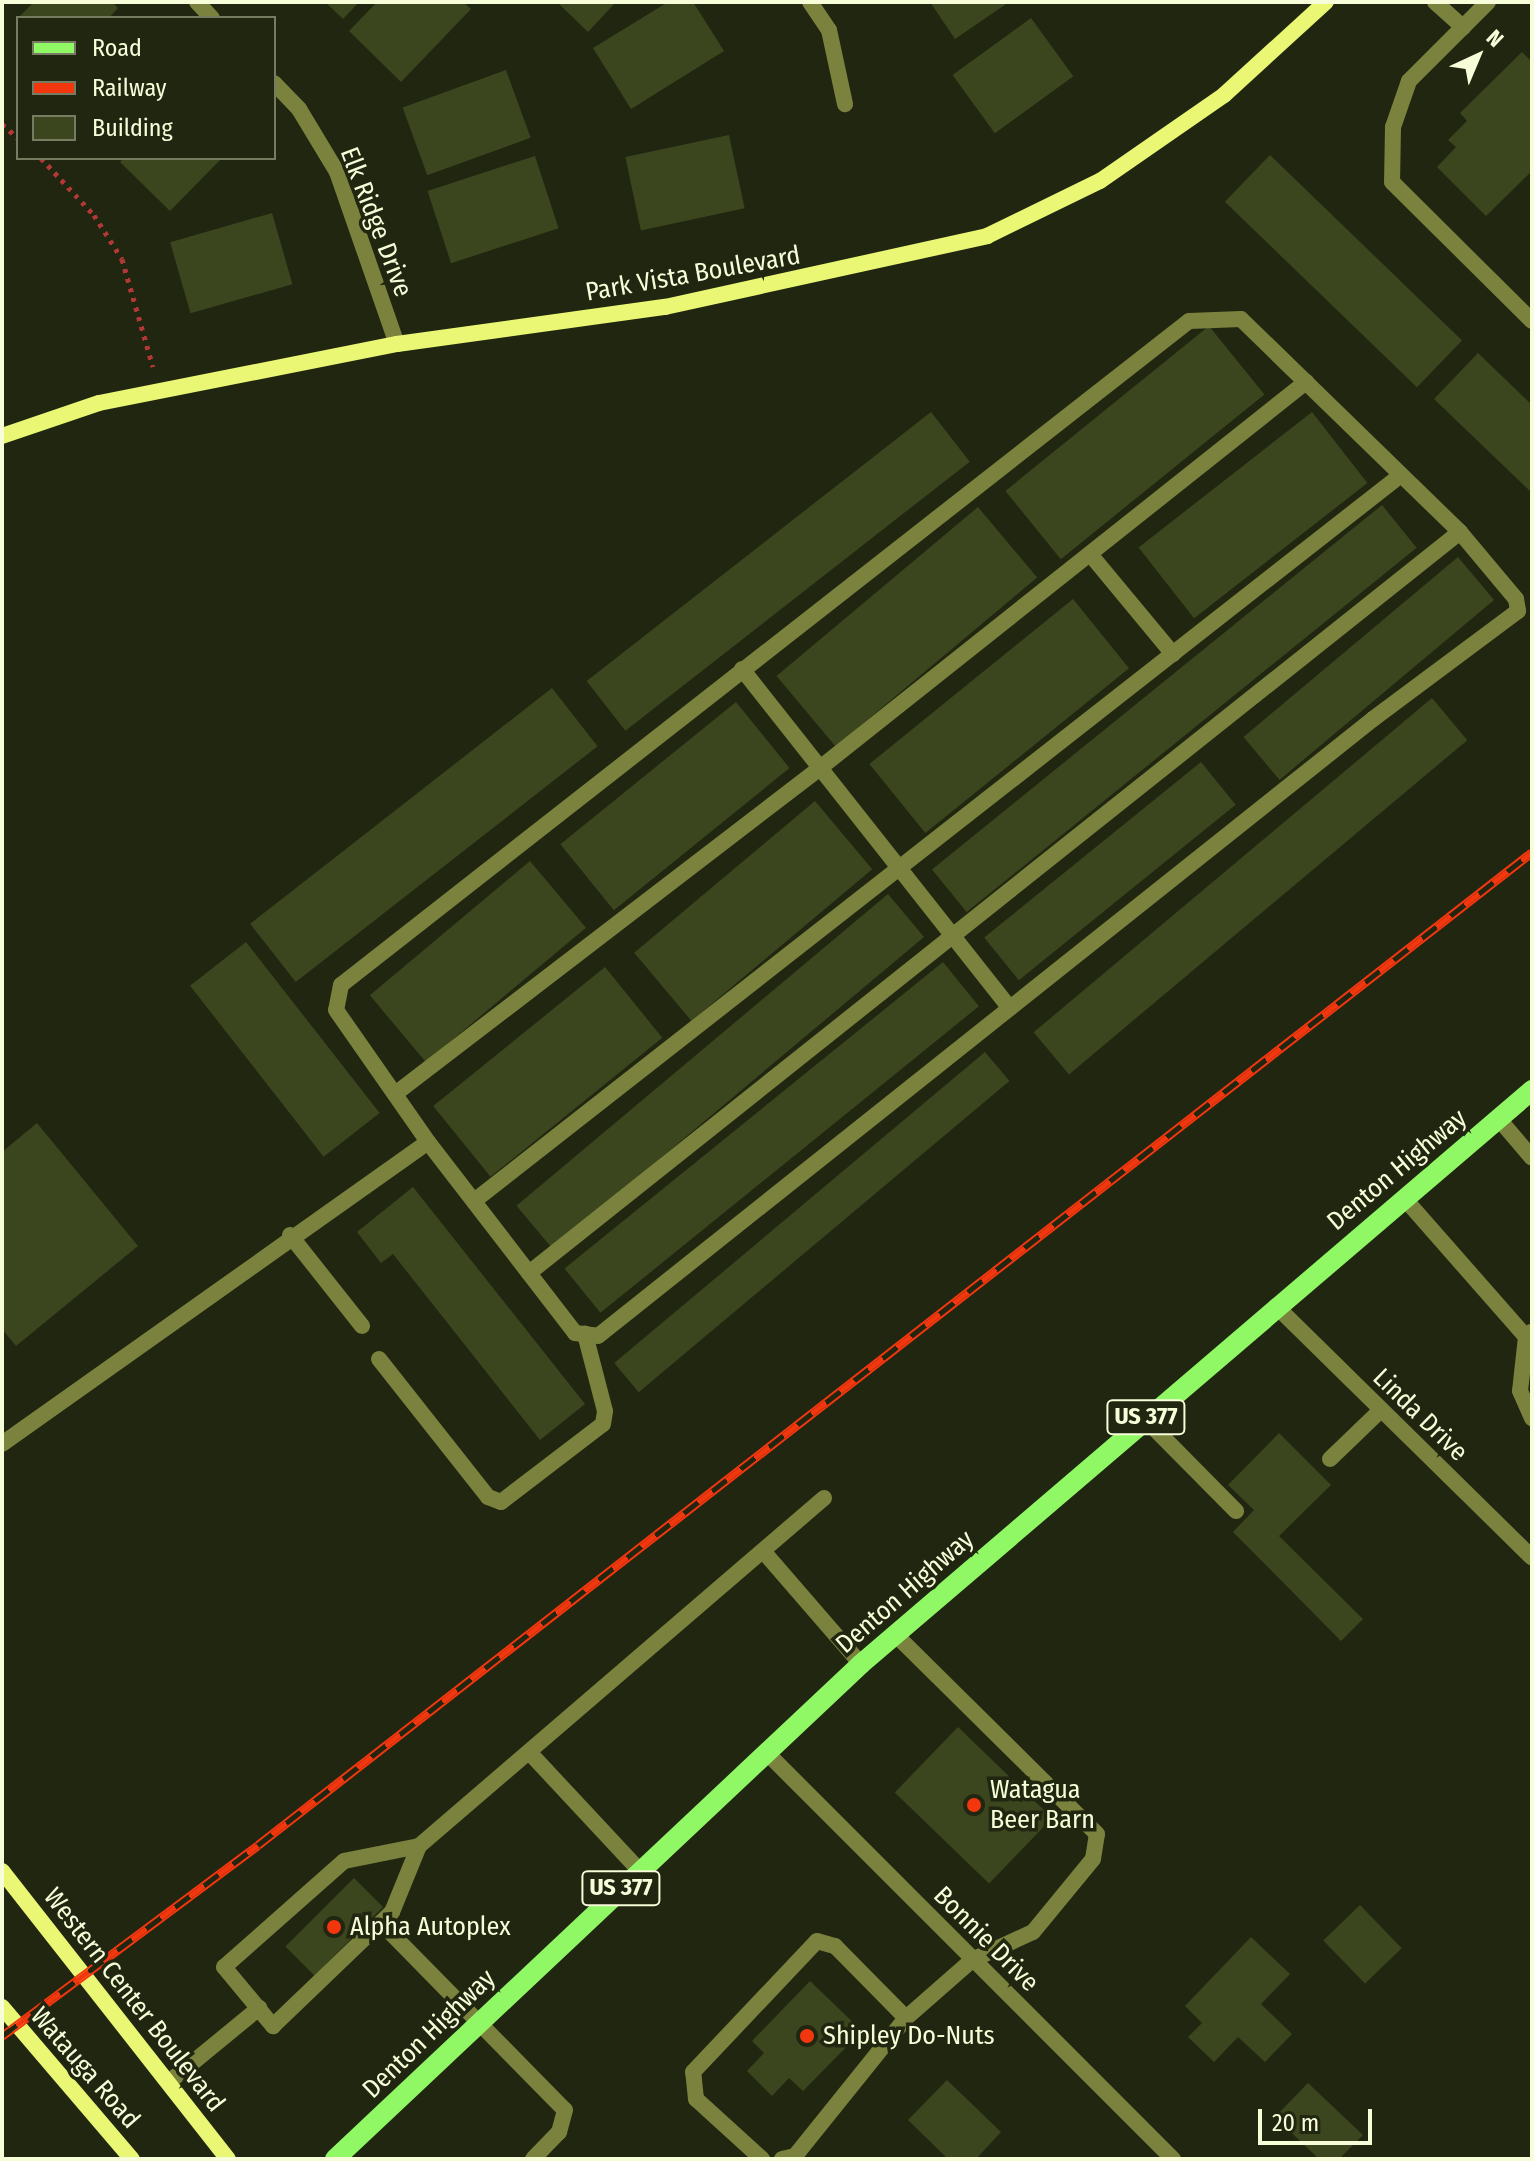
<!DOCTYPE html>
<html>
<head>
<meta charset="utf-8">
<style>
  body { margin:0 }
  #map { position:relative; width:1534px; height:2161px; overflow:hidden; background:#212611; font-family:"Fira Sans Condensed",sans-serif }
  div>[style] { position:absolute }
  .building>* { inset:0; background:#3b461e; transform-origin:0 0 }
  .path>* { height:5px; margin-top:-2.5px; transform-origin:0; background:repeating-linear-gradient(90deg,#b23836 0 4px,transparent 0 10px) }
  .lane>* { height:16px; margin:-8px; padding:0 8px; transform-origin:8px; border-radius:8px; background:#7a823e }
  .street>* { height:16px; margin:-8px; padding:0 8px; transform-origin:8px; border-radius:8px; background:#7a823e }
  .secondary>* { height:16px; margin:-8px; padding:0 8px; transform-origin:8px; border-radius:8px; background:#eaf774 }
  .primary>* { height:20px; margin:-10px; padding:0 10px; transform-origin:10px; border-radius:10px; background:#90f765 }
  .rail>* { height:9px; margin-top:-4.5px; transform-origin:0; background:repeating-linear-gradient(90deg,#212611 0 18px,#f2370f 0 36px); box-sizing:border-box; border-block:2px solid #f2370f }
  .dots>* { width:22px; height:22px; translate:-50% -50%; box-sizing:border-box; border:4px solid #212611; border-radius:50% }
  span { translate:-50% -50%; white-space:nowrap; text-align:center; line-height:1.15; -webkit-text-stroke:7px #212611; paint-order:stroke }
  .shield-label span { padding:2px 6px; background:#212611; border:2px solid; border-radius:6px; -webkit-text-stroke-width:0 }
  .shield-label { font-size:24px; color:#f6fdd8; font-weight:700 }
  .street-label { font-size:26px; color:#f6fdd8 }
  .poi-label { font-size:26px; color:#f6fdd8 }
  .left { translate:0 -50%; text-align:left }
  .frame { position:absolute; inset:0; border:4px solid #f6fdd8; pointer-events:none }
  .legend { position:absolute; left:16px; top:16px; width:260px; height:144px; box-sizing:border-box; background:#212611; border:2px solid #767c61; margin:0; padding:10px 14px; list-style:none; font-size:24px; color:#f6fdd8 }
  .legend li { display:flex; align-items:center; gap:16px; height:40px }
  .legend b { width:40px; border:2px solid #767c61 }
  .north { position:absolute; left:1438px; top:16px; width:80px; height:80px; -webkit-text-stroke:6px #212611; paint-order:stroke; rotate:44deg; font-size:22px; font-weight:700; line-height:32px; text-align:center; color:#f6fdd8 }
  .north::after { content:''; display:block; margin:auto; width:28px; height:36px; background:#f6fdd8; clip-path:polygon(50% 0,100% 100%,50% 72%,0 100%) }
  .scale { position:absolute; left:1258px; top:2109px; width:114px; height:36px; box-sizing:border-box; border:4px solid #f6fdd8; border-top:0; padding-left:10px; font-size:24px; line-height:28px; white-space:nowrap; color:#f6fdd8; -webkit-text-stroke:6px #212611; paint-order:stroke }
</style>
</head>
<body>
<div id="map">
  <div class="building">
    <i style="clip-path:polygon(34px 2px,112px 2px,118px 8px,109px 18px,18px 18px)"></i>
    <i style="clip-path:polygon(325px 2px,359px 2px,343px 19px)"></i>
    <i style="clip-path:polygon(377px 2px,463px 2px,471px 9px,401px 82px,349px 31px)"></i>
    <i style="clip-path:polygon(557px 2px,616px 2px,588px 32px)"></i>
    <i style="clip-path:polygon(668px 2px,693px 2px,724px 51px,631px 109px,593px 48px)"></i>
    <i style="clip-path:polygon(930px 2px,1009px 2px,955px 39px)"></i>
    <i style="left:1031px;top:18px;width:72px;height:97px;rotate:54deg"></i>
    <i style="clip-path:polygon(1522px 52px,1532px 62px,1532px 171px,1486px 216px,1437px 167px,1456px 147px,1448px 140px,1467px 121px,1460px 113px)"></i>
    <i style="left:506px;top:70px;width:72px;height:110px;rotate:70deg"></i>
    <i style="left:729px;top:135px;width:75px;height:106px;rotate:78deg"></i>
    <i style="left:1270px;top:155px;width:267px;height:65px;rotate:44deg"></i>
    <i style="left:535px;top:156px;width:76px;height:113px;rotate:72deg"></i>
    <i style="clip-path:polygon(124px 158px,222px 158px,170px 211px,120px 162px)"></i>
    <i style="left:272px;top:213px;width:74px;height:106px;rotate:74deg"></i>
    <i style="left:1209px;top:326px;width:88px;height:262px;rotate:51deg"></i>
    <i style="clip-path:polygon(1478px 353px,1532px 405px,1532px 493px,1434px 399px)"></i>
    <i style="left:931px;top:412px;width:63px;height:437px;rotate:52deg"></i>
    <i style="left:1312px;top:412px;width:90px;height:220px;rotate:52deg"></i>
    <i style="left:1382px;top:505px;width:55px;height:579px;rotate:51deg"></i>
    <i style="left:978px;top:507px;width:92px;height:263px;rotate:50deg"></i>
    <i style="left:1458px;top:557px;width:56px;height:280px;rotate:50deg"></i>
    <i style="left:1073px;top:599px;width:89px;height:262px;rotate:51deg"></i>
    <i style="left:552px;top:688px;width:74px;height:383px;rotate:52deg"></i>
    <i style="left:1432px;top:698px;width:55px;height:520px;rotate:50deg"></i>
    <i style="left:736px;top:702px;width:85px;height:226px;rotate:51deg"></i>
    <i style="left:1201px;top:762px;width:55px;height:279px;rotate:51deg"></i>
    <i style="left:815px;top:801px;width:89px;height:236px;rotate:50deg"></i>
    <i style="left:530px;top:861px;width:87px;height:209px;rotate:50deg"></i>
    <i style="left:888px;top:894px;width:56px;height:485px;rotate:50deg"></i>
    <i style="left:246px;top:942px;width:217px;height:71px;rotate:52deg"></i>
    <i style="left:943px;top:962px;width:57px;height:487px;rotate:51deg"></i>
    <i style="left:605px;top:967px;width:91px;height:221px;rotate:51deg"></i>
    <i style="left:985px;top:1052px;width:38px;height:484px;rotate:50deg"></i>
    <i style="clip-path:polygon(37px 1123px,138px 1246px,16px 1346px,2px 1329px,2px 1152px)"></i>
    <i style="clip-path:polygon(413px 1187px,585px 1404px,540px 1440px,393px 1254px,381px 1263px,357px 1232px)"></i>
    <i style="clip-path:polygon(1279px 1433px,1331px 1485px,1279px 1536px,1363px 1619px,1341px 1641px,1233px 1532px,1254px 1510px,1228px 1485px)"></i>
    <i style="left:958px;top:1727px;width:131px;height:91px;rotate:44deg"></i>
    <i style="left:354px;top:1878px;width:41px;height:97px;rotate:45deg"></i>
    <i style="left:1360px;top:1905px;width:60px;height:51px;rotate:46deg"></i>
    <i style="clip-path:polygon(1251px 1937px,1290px 1974px,1261px 2004px,1292px 2034px,1265px 2062px,1238px 2037px,1214px 2062px,1188px 2037px,1202px 2023px,1185px 2006px)"></i>
    <i style="clip-path:polygon(810px 1981px,862px 2031px,803px 2091px,789px 2078px,772px 2096px,747px 2071px,764px 2053px,752px 2041px)"></i>
    <i style="clip-path:polygon(947px 2080px,1001px 2132px,976px 2159px,948px 2159px,908px 2120px)"></i>
    <i style="clip-path:polygon(1308px 2083px,1363px 2135px,1339px 2159px,1319px 2159px,1275px 2117px)"></i>
  </div>
  <div class="path">
    <i style="left:2px;top:124px;width:21px;rotate:41deg"></i>
    <i style="left:41px;top:158px;width:78px;rotate:47.1deg"></i>
    <i style="left:94px;top:215px;width:52px;rotate:57.5deg"></i>
    <i style="left:122px;top:259px;width:112px;rotate:74deg"></i>
  </div>
  <div class="lane">
    <i style="left:1435px;top:2px;width:38px;rotate:42deg"></i>
    <i style="left:1488px;top:2px;width:112px;rotate:135deg"></i>
    <i style="left:1409px;top:81px;width:49px;rotate:109.2deg"></i>
    <i style="left:1393px;top:127px;width:55px;rotate:91deg"></i>
    <i style="left:1392px;top:182px;width:197px;rotate:44.8deg"></i>
    <i style="left:1090px;top:554px;width:130px;rotate:50.3deg"></i>
    <i style="left:742px;top:669px;width:432px;rotate:51.7deg"></i>
    <i style="left:395px;top:1094px;width:536px;rotate:-37.49deg"></i>
    <i style="left:820px;top:768px;width:621px;rotate:-38.46deg"></i>
    <i style="left:1498px;top:1118px;width:52px;rotate:49.6deg"></i>
    <i style="left:1404px;top:1198px;width:185px;rotate:48.7deg"></i>
    <i style="left:474px;top:1201px;width:1177px;rotate:-38.07deg"></i>
    <i style="left:290px;top:1235px;width:116px;rotate:51.6deg"></i>
    <i style="left:529px;top:1273px;width:1190px;rotate:-38.52deg"></i>
    <i style="left:1531px;top:1332px;width:7px;rotate:135deg"></i>
    <i style="left:1526px;top:1337px;width:54px;rotate:96.3deg"></i>
    <i style="left:1520px;top:1391px;width:30px;rotate:66deg"></i>
    <i style="left:379px;top:1359px;width:176px;rotate:51.7deg"></i>
    <i style="left:488px;top:1497px;width:14px;rotate:21deg"></i>
    <i style="left:501px;top:1502px;width:128px;rotate:-37.4deg"></i>
    <i style="left:603px;top:1424px;width:13px;rotate:-81deg"></i>
    <i style="left:605px;top:1411px;width:80px;rotate:-104.6deg"></i>
    <i style="left:1144px;top:1418px;width:131px;rotate:45.3deg"></i>
    <i style="left:2px;top:1444px;width:522px;rotate:-35.33deg"></i>
    <i style="left:428px;top:1142px;width:241px;rotate:52.4deg"></i>
    <i style="left:575px;top:1333px;width:23px;rotate:7deg"></i>
    <i style="left:598px;top:1336px;width:991px;rotate:-38.52deg"></i>
    <i style="left:1373px;top:719px;width:181px;rotate:-36.7deg"></i>
    <i style="left:1518px;top:611px;width:12px;rotate:-99deg"></i>
    <i style="left:1516px;top:599px;width:87px;rotate:-129.9deg"></i>
    <i style="left:1460px;top:532px;width:305px;rotate:-135.8deg"></i>
    <i style="left:1241px;top:319px;width:52px;rotate:177.8deg"></i>
    <i style="left:1189px;top:321px;width:1077px;rotate:141.94deg"></i>
    <i style="left:341px;top:985px;width:25px;rotate:101deg"></i>
    <i style="left:336px;top:1010px;width:161px;rotate:55.1deg"></i>
    <i style="left:1330px;top:1459px;width:71px;rotate:-43.9deg"></i>
    <i style="left:763px;top:1551px;width:150px;rotate:49.1deg"></i>
    <i style="left:529px;top:1752px;width:161px;rotate:47deg"></i>
    <i style="left:419px;top:1846px;width:76px;rotate:168.7deg"></i>
    <i style="left:344px;top:1861px;width:160px;rotate:138.5deg"></i>
    <i style="left:224px;top:1967px;width:77px;rotate:50.3deg"></i>
    <i style="left:273px;top:2026px;width:165px;rotate:-43.8deg"></i>
    <i style="left:392px;top:1912px;width:71px;rotate:-67.8deg"></i>
    <i style="left:419px;top:1846px;width:534px;rotate:-40.67deg"></i>
    <i style="left:381px;top:1923px;width:262px;rotate:45.5deg"></i>
    <i style="left:565px;top:2110px;width:23px;rotate:105deg"></i>
    <i style="left:559px;top:2132px;width:37px;rotate:134deg"></i>
    <i style="left:169px;top:2082px;width:117px;rotate:-39.4deg"></i>
    <i style="left:762px;top:2159px;width:89px;rotate:-137.7deg"></i>
    <i style="left:696px;top:2099px;width:27px;rotate:-96deg"></i>
    <i style="left:693px;top:2072px;width:180px;rotate:-46.6deg"></i>
    <i style="left:817px;top:1941px;width:19px;rotate:16deg"></i>
    <i style="left:835px;top:1946px;width:101px;rotate:45.4deg"></i>
    <i style="left:782px;top:2159px;width:13px;rotate:-13deg"></i>
    <i style="left:795px;top:2156px;width:177px;rotate:-51.2deg"></i>
    <i style="left:906px;top:2018px;width:88px;rotate:-41.3deg"></i>
    <i style="left:972px;top:1960px;width:67px;rotate:-24.7deg"></i>
    <i style="left:1033px;top:1932px;width:94px;rotate:-50.6deg"></i>
    <i style="left:1093px;top:1859px;width:25px;rotate:-81deg"></i>
    <i style="left:1097px;top:1834px;width:284px;rotate:-135.3deg"></i>
  </div>
  <div class="street">
    <i style="left:197px;top:2px;width:22px;rotate:47deg"></i>
    <i style="left:810px;top:2px;width:34px;rotate:56deg"></i>
    <i style="left:829px;top:30px;width:76px;rotate:77.8deg"></i>
    <i style="left:274px;top:83px;width:36px;rotate:46deg"></i>
    <i style="left:299px;top:109px;width:74px;rotate:58.9deg"></i>
    <i style="left:337px;top:172px;width:182px;rotate:70.8deg"></i>
    <i style="left:1276px;top:1306px;width:359px;rotate:44.5deg"></i>
    <i style="left:766px;top:1752px;width:576px;rotate:45deg"></i>
  </div>
  <div class="secondary">
    <i style="left:2px;top:436px;width:102px;rotate:-18.8deg"></i>
    <i style="left:99px;top:403px;width:304px;rotate:-11.2deg"></i>
    <i style="left:397px;top:344px;width:271px;rotate:-7.9deg"></i>
    <i style="left:665px;top:307px;width:330px;rotate:-12.4deg"></i>
    <i style="left:987px;top:236px;width:126px;rotate:-26deg"></i>
    <i style="left:1100px;top:181px;width:151px;rotate:-34.7deg"></i>
    <i style="left:1224px;top:95px;width:138px;rotate:-42.4deg"></i>
    <i style="left:2px;top:1871px;width:366px;rotate:51.9deg"></i>
    <i style="left:2px;top:2007px;width:200px;rotate:49.5deg"></i>
  </div>
  <div class="primary">
    <i style="left:335px;top:2159px;width:722px;rotate:-43.26deg"></i>
    <i style="left:861px;top:1664px;width:883px;rotate:-40.54deg"></i>
  </div>
  <div class="rail">
    <i style="left:2px;top:2036px;width:319px;rotate:-36.7deg"></i>
    <i style="left:258px;top:1845px;width:1615px;rotate:-37.93deg"></i>
  </div>
  <div class="dots">
    <i style="left:974px;top:1805px;background:#f2370f"></i>
    <i style="left:334px;top:1927px;background:#f2370f"></i>
    <i style="left:807px;top:2036px;background:#f2370f"></i>
  </div>
  <div class="shield-label">
    <span style="left:1146px;top:1417px">US 377</span>
    <span style="left:621px;top:1888px">US 377</span>
  </div>
  <div class="street-label">
    <span style="left:376px;top:222px;rotate:69deg">Elk Ridge Drive</span>
    <span style="left:693px;top:274px;rotate:-10deg">Park Vista Boulevard</span>
    <span style="left:1397px;top:1170px;rotate:-40deg">Denton Highway</span>
    <span style="left:1420px;top:1415px;rotate:44deg">Linda Drive</span>
    <span style="left:905px;top:1592px;rotate:-41deg">Denton Highway</span>
    <span style="left:986px;top:1939px;rotate:45deg">Bonnie Drive</span>
    <span style="left:134px;top:2000px;rotate:52deg">Western Center Boulevard</span>
    <span style="left:429px;top:2034px;rotate:-44deg">Denton Highway</span>
    <span style="left:85px;top:2068px;rotate:49deg">Watauga Road</span>
  </div>
  <div class="poi-label">
    <span class="left" style="left:990px;top:1805px">Watagua<br>Beer Barn</span>
    <span class="left" style="left:350px;top:1927px">Alpha Autoplex</span>
    <span class="left" style="left:823px;top:2036px">Shipley Do-Nuts</span>
  </div>
  <div class="frame"></div>
  <ul class="legend">
  <li><b style="height:10px;background:#90f765"></b>Road</li>
  <li><b style="height:10px;background:#f2370f"></b>Railway</li>
  <li><b style="height:22px;background:#3b461e"></b>Building</li>
  </ul>
  <div class="north">N</div>
  <div class="scale">20 m</div>
</div>
</body>
</html>
